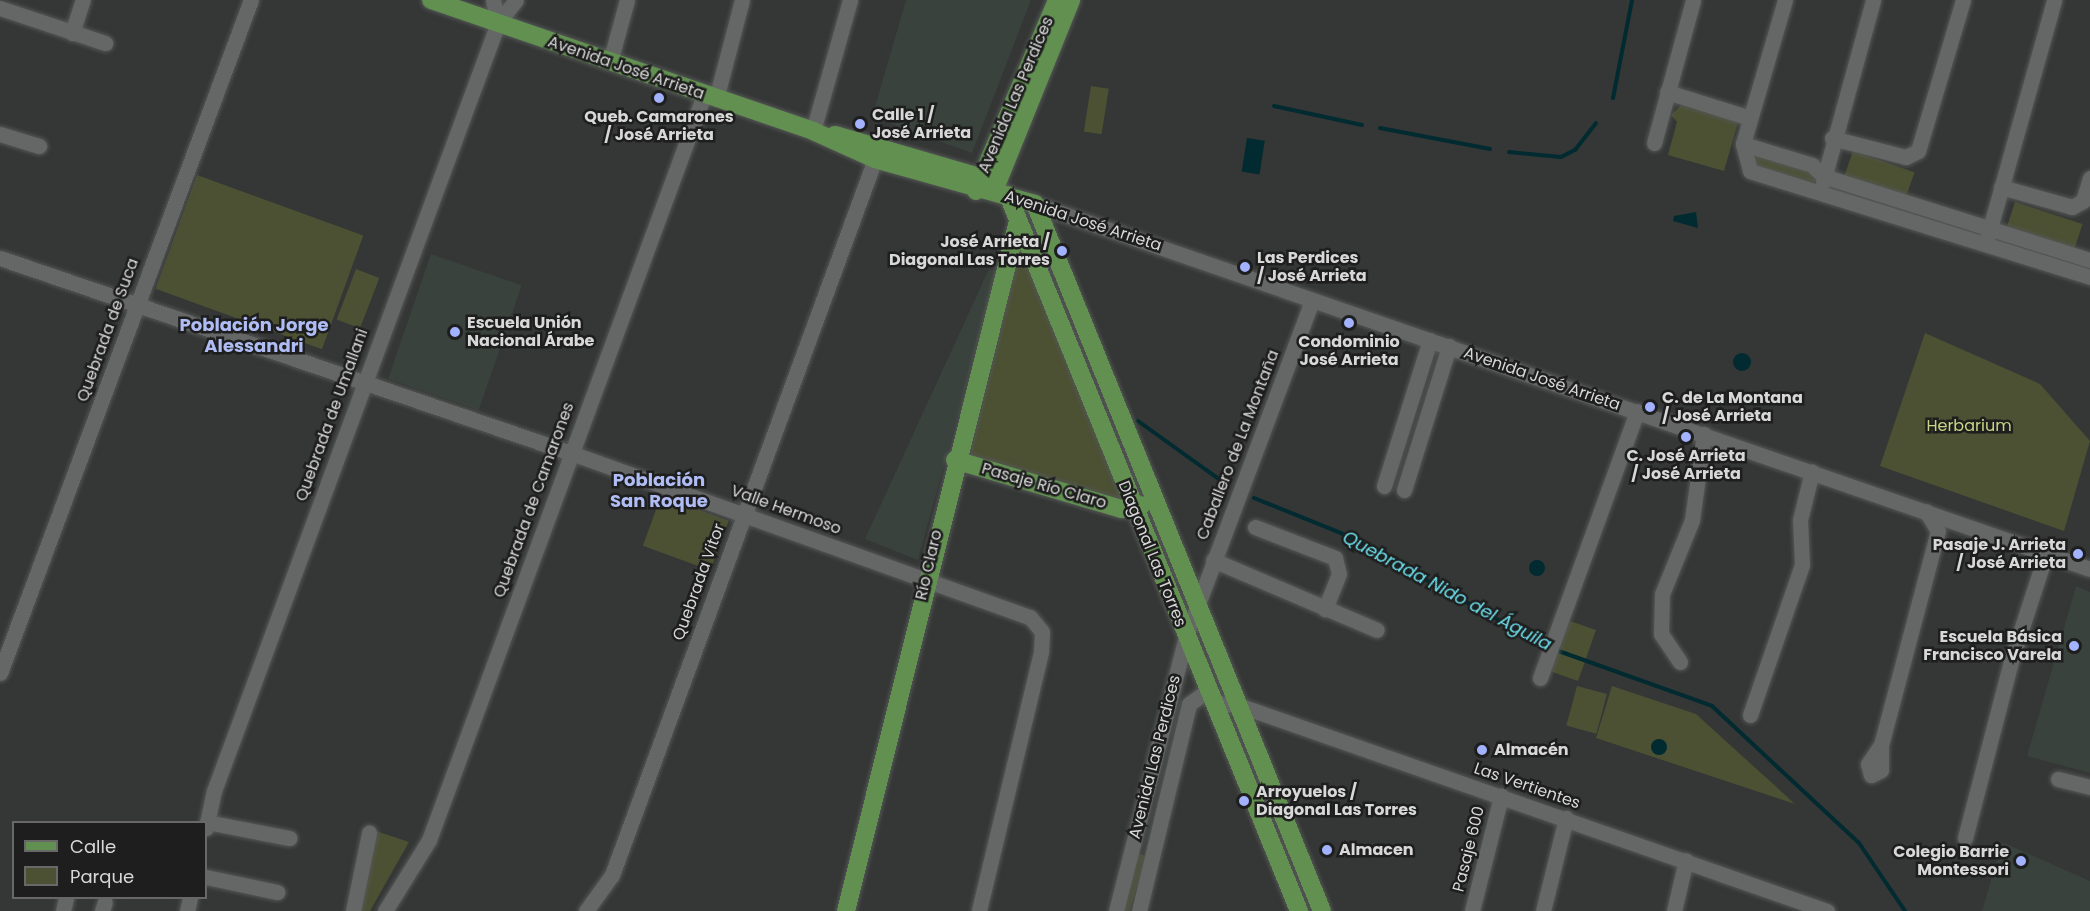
<!DOCTYPE html>
<html>
<head>
<meta charset="utf-8">
<style>
  body { margin:0 }
  #map { position:relative; width:2090px; height:911px; overflow:hidden; background:#343735; font-family:Poppins,sans-serif }
  div>[style] { position:absolute }
  .built>* { inset:0; background:#39423c; transform-origin:0 0 }
  .green>* { inset:0; background:#4c5133; transform-origin:0 0 }
  .water>* { inset:0; background:#012b30; transform-origin:0 0 }
  .round { border-radius:50% }
  .stream>* { height:4px; margin:-2px; padding:0 2px; transform-origin:2px; border-radius:2px; background:#012b30 }
  .roads { filter:drop-shadow(0 0 2px #545655) drop-shadow(0 0 2px #545655) }
  .minor>* { height:15px; margin:-7.5px; padding:0 7.5px; transform-origin:7.5px; border-radius:7.5px; background:#646765 }
  .major>* { height:18px; margin:-9px; padding:0 9px; transform-origin:9px; border-radius:9px; background:#619051 }
  .dots>* { width:16px; height:16px; translate:-50% -50%; box-sizing:border-box; border:3px solid #1d1e1d; border-radius:50% }
  span { translate:-50% -50%; white-space:nowrap; text-align:center; line-height:1.15; -webkit-text-stroke:5px #1d1e1d; paint-order:stroke }
  .street-label { font-size:16px; color:#d7d8d7 }
  .poi-label { font-size:16px; color:#d7d8d7; font-weight:700 }
  .left { translate:0 -50%; text-align:left }
  .right { translate:-100% -50%; text-align:right }
  .park-label { font-size:16px; color:#c9d484 }
  .neighbourhood-label { font-size:18px; color:#b0bdf5; font-weight:700 }
  .water-label { font-size:18px; color:#6ddeec; font-style:italic }
  .legend { position:absolute; left:12px; top:821px; width:195px; height:78px; box-sizing:border-box; background:#1d1e1d; border:2px solid #676867; margin:0; padding:8px 10px; list-style:none; font-size:18px; color:#d7d8d7 }
  .legend li { display:flex; align-items:center; gap:12px; height:30px }
  .legend b { width:30px; border:2px solid #676867 }
</style>
</head>
<body>
<div id="map">
  <div class="built">
    <i style="clip-path:polygon(906px 0,1031px 0,972px 153px,872px 117px)"></i>
    <i style="left:431px;top:254px;width:96px;height:132px;rotate:19deg"></i>
    <i style="clip-path:polygon(989px 269px,997px 271px,918px 560px,865px 539px)"></i>
    <i style="clip-path:polygon(2076px 586px,2090px 592px,2090px 773px,2027px 756px)"></i>
    <i style="clip-path:polygon(2002px 842px,2090px 881px,2090px 911px,1982px 911px)"></i>
  </div>
  <div class="green">
    <i style="left:1091px;top:86px;width:18px;height:46px;rotate:9deg"></i>
    <i style="clip-path:polygon(1681px 105px,1738px 122px,1724px 171px,1668px 155px,1677px 122px,1671px 115px)"></i>
    <i style="left:1853px;top:151px;width:65px;height:27px;rotate:19deg"></i>
    <i style="clip-path:polygon(1760px 154px,1814px 171px,1816px 181px,1808px 184px,1762px 175px,1752px 160px)"></i>
    <i style="left:197px;top:175px;width:177px;height:121px;rotate:20deg"></i>
    <i style="left:2015px;top:202px;width:71px;height:27px;rotate:18deg"></i>
    <i style="clip-path:polygon(1019px 239px,1127px 508px,963px 458px)"></i>
    <i style="left:356px;top:269px;width:25px;height:54px;rotate:21deg"></i>
    <i style="clip-path:polygon(1925px 333px,2040px 384px,2090px 441px,2064px 531px,1880px 466px)"></i>
    <i style="left:661px;top:496px;width:72px;height:53px;rotate:20deg"></i>
    <i style="clip-path:polygon(1570px 621px,1596px 630px,1578px 681px,1547px 670px)"></i>
    <i style="left:1577px;top:686px;width:31px;height:41px;rotate:15deg"></i>
    <i style="clip-path:polygon(1612px 686px,1696px 714px,1795px 804px,1596px 738px)"></i>
    <i style="clip-path:polygon(373px 830px,409px 842px,370px 911px,357px 911px)"></i>
    <i style="left:1137px;top:853px;width:10px;height:60px;rotate:17deg"></i>
  </div>
  <div class="water">
    <i style="left:1247px;top:138px;width:18px;height:34px;rotate:9deg"></i>
    <i style="clip-path:polygon(1696px 212px,1698px 228px,1673px 221px,1674px 216px)"></i>
    <i class="round" style="left:1733px;top:353px;width:18px;height:18px"></i>
    <i class="round" style="left:1529px;top:560px;width:16px;height:16px"></i>
    <i class="round" style="left:1651px;top:739px;width:16px;height:16px"></i>
  </div>
  <div class="stream">
    <i style="left:1613px;top:98px;width:100px;rotate:-79deg"></i>
    <i style="left:1274px;top:106px;width:90px;rotate:12.2deg"></i>
    <i style="left:1380px;top:128px;width:112px;rotate:10.8deg"></i>
    <i style="left:1509px;top:152px;width:52px;rotate:5.5deg"></i>
    <i style="left:1561px;top:157px;width:16px;rotate:-27deg"></i>
    <i style="left:1575px;top:150px;width:34px;rotate:-52deg"></i>
    <i style="left:1138px;top:421px;width:110px;rotate:35.7deg"></i>
    <i style="left:1254px;top:498px;width:94px;rotate:21.9deg"></i>
    <i style="left:1341px;top:533px;width:234px;rotate:28.9deg"></i>
    <i style="left:1553px;top:649px;width:169px;rotate:19.7deg"></i>
    <i style="left:1712px;top:706px;width:201px;rotate:43deg"></i>
    <i style="left:1859px;top:843px;width:82px;rotate:55.9deg"></i>
  </div>
  <div class="roads">
    <div class="minor">
      <i style="left:493px;top:0;width:24px;rotate:78deg"></i>
      <i style="left:1785px;top:0;width:150px;rotate:106.3deg"></i>
      <i style="left:1743px;top:144px;width:28px;rotate:75deg"></i>
      <i style="left:1750px;top:171px;width:356px;rotate:17.3deg"></i>
      <i style="left:0;top:8px;width:111px;rotate:18.4deg"></i>
      <i style="left:498px;top:23px;width:29px;rotate:-52deg"></i>
      <i style="left:72px;top:33px;width:35px;rotate:-72deg"></i>
      <i style="left:610px;top:62px;width:64px;rotate:-74.7deg"></i>
      <i style="left:1667px;top:92px;width:87px;rotate:17.4deg"></i>
      <i style="left:716px;top:99px;width:102px;rotate:-75.3deg"></i>
      <i style="left:813px;top:131px;width:136px;rotate:-74.2deg"></i>
      <i style="left:0;top:134px;width:41px;rotate:17.1deg"></i>
      <i style="left:1832px;top:138px;width:76px;rotate:14.4deg"></i>
      <i style="left:1906px;top:157px;width:13px;rotate:-27deg"></i>
      <i style="left:1918px;top:151px;width:158px;rotate:-73.4deg"></i>
      <i style="left:1654px;top:143px;width:148px;rotate:-74.7deg"></i>
      <i style="left:1743px;top:144px;width:72px;rotate:16.9deg"></i>
      <i style="left:1812px;top:165px;width:16px;rotate:45deg"></i>
      <i style="left:1823px;top:176px;width:280px;rotate:17.5deg"></i>
      <i style="left:1823px;top:182px;width:189px;rotate:-74.6deg"></i>
      <i style="left:2001px;top:187px;width:74px;rotate:15.7deg"></i>
      <i style="left:2072px;top:207px;width:13px;rotate:-29deg"></i>
      <i style="left:2083px;top:201px;width:24px;rotate:-73deg"></i>
      <i style="left:1035px;top:204px;width:1116px;rotate:19.08deg"></i>
      <i style="left:1987px;top:239px;width:248px;rotate:-74.3deg"></i>
      <i style="left:0;top:258px;width:603px;rotate:18.86deg"></i>
      <i style="left:571px;top:453px;width:487px;rotate:19.7deg"></i>
      <i style="left:1030px;top:617px;width:19px;rotate:51deg"></i>
      <i style="left:1042px;top:632px;width:20px;rotate:93deg"></i>
      <i style="left:1041px;top:652px;width:266px;rotate:103.5deg"></i>
      <i style="left:1384px;top:486px;width:153px;rotate:-72.5deg"></i>
      <i style="left:1404px;top:490px;width:151px;rotate:-72.6deg"></i>
      <i style="left:1255px;top:527px;width:86px;rotate:21.2deg"></i>
      <i style="left:1335px;top:558px;width:16px;rotate:76deg"></i>
      <i style="left:1339px;top:574px;width:38px;rotate:112deg"></i>
      <i style="left:1213px;top:560px;width:178px;rotate:23.1deg"></i>
      <i style="left:1680px;top:662px;width:34px;rotate:-124deg"></i>
      <i style="left:1661px;top:634px;width:40px;rotate:-88.6deg"></i>
      <i style="left:1662px;top:594px;width:80px;rotate:-67.9deg"></i>
      <i style="left:1692px;top:520px;width:87px;rotate:-82.1deg"></i>
      <i style="left:0;top:673px;width:718px;rotate:-69.55deg"></i>
      <i style="left:1540px;top:678px;width:284px;rotate:-70deg"></i>
      <i style="left:1213px;top:703px;width:25px;rotate:5deg"></i>
      <i style="left:1238px;top:705px;width:624px;rotate:19.28deg"></i>
      <i style="left:1750px;top:715px;width:159px;rotate:-70.9deg"></i>
      <i style="left:1802px;top:565px;width:45px;rotate:-92.5deg"></i>
      <i style="left:1800px;top:520px;width:50px;rotate:-76.2deg"></i>
      <i style="left:1881px;top:745px;width:25px;rotate:90deg"></i>
      <i style="left:1881px;top:770px;width:11px;rotate:153deg"></i>
      <i style="left:1871px;top:775px;width:11px;rotate:-105deg"></i>
      <i style="left:1868px;top:764px;width:23px;rotate:-56deg"></i>
      <i style="left:1881px;top:745px;width:221px;rotate:-75.1deg"></i>
      <i style="left:1938px;top:531px;width:23px;rotate:-121deg"></i>
      <i style="left:2058px;top:779px;width:33px;rotate:14deg"></i>
      <i style="left:207px;top:822px;width:84px;rotate:11deg"></i>
      <i style="left:206px;top:828px;width:38px;rotate:-78deg"></i>
      <i style="left:214px;top:791px;width:819px;rotate:-69.71deg"></i>
      <i style="left:1965px;top:838px;width:183px;rotate:-75.4deg"></i>
      <i style="left:2011px;top:661px;width:114px;rotate:-72deg"></i>
      <i style="left:206px;top:877px;width:73px;rotate:11.9deg"></i>
      <i style="left:63px;top:911px;width:13px;rotate:-77deg"></i>
      <i style="left:102px;top:911px;width:9px;rotate:-72deg"></i>
      <i style="left:187px;top:911px;width:13px;rotate:-77deg"></i>
      <i style="left:353px;top:911px;width:80px;rotate:-78.4deg"></i>
      <i style="left:385px;top:911px;width:84px;rotate:-58.2deg"></i>
      <i style="left:429px;top:840px;width:794px;rotate:-69.74deg"></i>
      <i style="left:586px;top:911px;width:44px;rotate:-54.2deg"></i>
      <i style="left:612px;top:875px;width:763px;rotate:-69.83deg"></i>
      <i style="left:1116px;top:911px;width:284px;rotate:-75.7deg"></i>
      <i style="left:1186px;top:636px;width:359px;rotate:-69.4deg"></i>
      <i style="left:1139px;top:911px;width:213px;rotate:-76.4deg"></i>
      <i style="left:1189px;top:704px;width:22px;rotate:-36deg"></i>
      <i style="left:1472px;top:911px;width:119px;rotate:-75.8deg"></i>
      <i style="left:1543px;top:911px;width:96px;rotate:-76.1deg"></i>
      <i style="left:1674px;top:911px;width:52px;rotate:-76.8deg"></i>
    </div>
    <div class="major">
      <i style="left:431px;top:0;width:404px;rotate:18.9deg"></i>
      <i style="left:813px;top:131px;width:68px;rotate:24.3deg"></i>
      <i style="left:875px;top:159px;width:166px;rotate:15.7deg"></i>
      <i style="left:1035px;top:204px;width:763px;rotate:67.91deg"></i>
      <i style="left:835px;top:135px;width:151px;rotate:16.2deg"></i>
      <i style="left:980px;top:177px;width:10px;rotate:45deg"></i>
      <i style="left:976px;top:191px;width:207px;rotate:-67deg"></i>
      <i style="left:994px;top:191px;width:206px;rotate:-68deg"></i>
      <i style="left:1008px;top:195px;width:773px;rotate:67.88deg"></i>
      <i style="left:955px;top:460px;width:174px;rotate:16.4deg"></i>
      <i style="left:1122px;top:509px;width:20px;rotate:-11deg"></i>
      <i style="left:846px;top:911px;width:711px;rotate:-76deg"></i>
    </div>
  </div>
  <div class="dots">
    <i style="left:659px;top:98px;background:#a2b2fd"></i>
    <i style="left:860px;top:124px;background:#a2b2fd"></i>
    <i style="left:1062px;top:251px;background:#a2b2fd"></i>
    <i style="left:1245px;top:267px;background:#a2b2fd"></i>
    <i style="left:1349px;top:323px;background:#a2b2fd"></i>
    <i style="left:455px;top:332px;background:#a2b2fd"></i>
    <i style="left:1650px;top:407px;background:#a2b2fd"></i>
    <i style="left:1686px;top:437px;background:#a2b2fd"></i>
    <i style="left:2078px;top:554px;background:#a2b2fd"></i>
    <i style="left:2074px;top:646px;background:#a2b2fd"></i>
    <i style="left:1482px;top:750px;background:#a2b2fd"></i>
    <i style="left:1244px;top:801px;background:#a2b2fd"></i>
    <i style="left:1327px;top:850px;background:#a2b2fd"></i>
    <i style="left:2021px;top:861px;background:#a2b2fd"></i>
  </div>
  <div class="street-label">
    <span style="left:626px;top:68px;rotate:19deg">Avenida José Arrieta</span>
    <span style="left:1016px;top:95px;rotate:-67deg">Avenida Las Perdices</span>
    <span style="left:1083px;top:221px;rotate:18deg">Avenida José Arrieta</span>
    <span style="left:108px;top:330px;rotate:-70deg">Quebrada de Suca</span>
    <span style="left:1542px;top:379px;rotate:19deg">Avenida José Arrieta</span>
    <span style="left:332px;top:415px;rotate:-70deg">Quebrada de Umallani</span>
    <span style="left:1238px;top:445px;rotate:-69deg">Caballero de La Montaña</span>
    <span style="left:1044px;top:486px;rotate:16deg">Pasaje Río Claro</span>
    <span style="left:534px;top:500px;rotate:-70deg">Quebrada de Camarones</span>
    <span style="left:786px;top:510px;rotate:20deg">Valle Hermoso</span>
    <span style="left:1152px;top:554px;rotate:68deg">Diagonal Las Torres</span>
    <span style="left:929px;top:565px;rotate:-77deg">Río Claro</span>
    <span style="left:699px;top:582px;rotate:-70deg">Quebrada Vitor</span>
    <span style="left:1155px;top:757px;rotate:-76deg">Avenida Las Perdices</span>
    <span style="left:1527px;top:786px;rotate:19deg">Las Vertientes</span>
    <span style="left:1469px;top:849px;rotate:-76deg">Pasaje 600</span>
  </div>
  <div class="poi-label">
    <span class="left" style="left:872px;top:124px">Calle 1 /<br>José Arrieta</span>
    <span style="left:659px;top:126px">Queb. Camarones<br>/ José Arrieta</span>
    <span class="right" style="left:1050px;top:251px">José Arrieta /<br>Diagonal Las Torres</span>
    <span class="left" style="left:1257px;top:267px">Las Perdices<br>/ José Arrieta</span>
    <span class="left" style="left:467px;top:332px">Escuela Unión<br>Nacional Árabe</span>
    <span style="left:1349px;top:351px">Condominio<br>José Arrieta</span>
    <span class="left" style="left:1662px;top:407px">C. de La Montana<br>/ José Arrieta</span>
    <span style="left:1686px;top:465px">C. José Arrieta<br>/ José Arrieta</span>
    <span class="right" style="left:2066px;top:554px">Pasaje J. Arrieta<br>/ José Arrieta</span>
    <span class="right" style="left:2062px;top:646px">Escuela Básica<br>Francisco Varela</span>
    <span class="left" style="left:1494px;top:750px">Almacén</span>
    <span class="left" style="left:1256px;top:801px">Arroyuelos /<br>Diagonal Las Torres</span>
    <span class="left" style="left:1339px;top:850px">Almacen</span>
    <span class="right" style="left:2009px;top:861px">Colegio Barrie<br>Montessori</span>
  </div>
  <div class="park-label">
    <span style="left:1969px;top:426px">Herbarium</span>
  </div>
  <div class="neighbourhood-label">
    <span style="left:254px;top:336px">Población Jorge<br>Alessandri</span>
    <span style="left:659px;top:491px">Población<br>San Roque</span>
  </div>
  <div class="water-label">
    <span style="left:1447px;top:591px;rotate:28deg">Quebrada Nido del Águila</span>
  </div>
  <ul class="legend">
  <li><b style="height:8px;background:#619051"></b>Calle</li>
  <li><b style="height:16px;background:#4c5133"></b>Parque</li>
  </ul>
</div>
</body>
</html>
